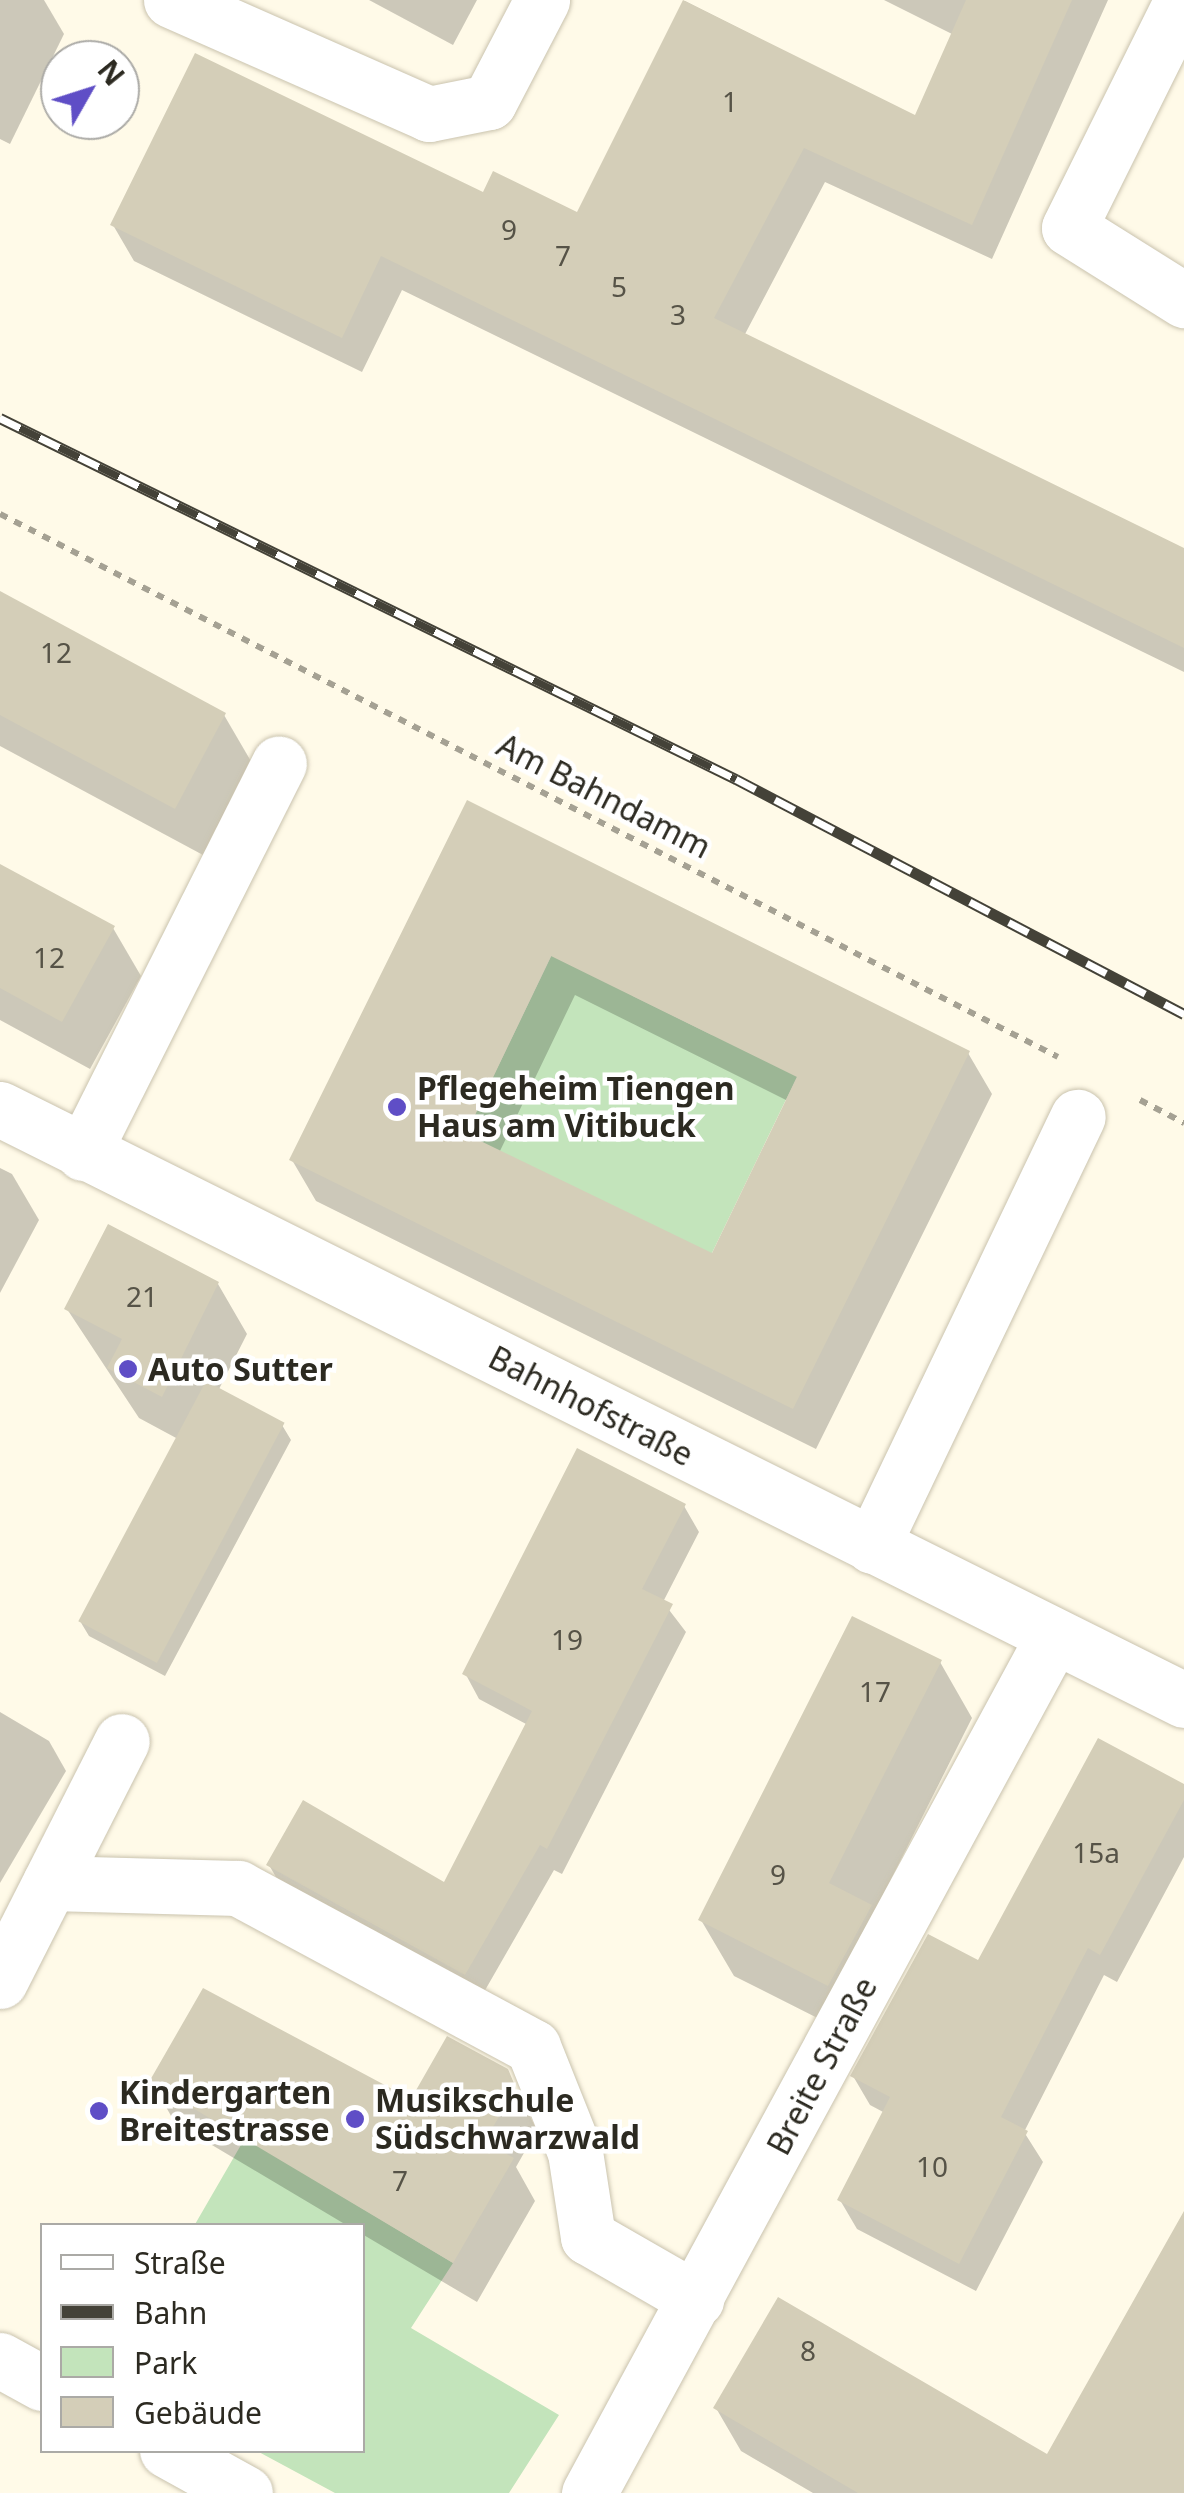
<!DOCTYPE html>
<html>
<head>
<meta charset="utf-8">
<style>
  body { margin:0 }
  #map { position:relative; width:1184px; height:2493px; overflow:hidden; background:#fffae8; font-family:"Noto Sans",sans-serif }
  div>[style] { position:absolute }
  .green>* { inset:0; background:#c3e4bb }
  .shadow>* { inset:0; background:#0003 }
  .building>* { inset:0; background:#d4ceb8; transform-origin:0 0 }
  .path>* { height:6px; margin-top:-3px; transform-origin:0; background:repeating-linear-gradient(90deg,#a5a193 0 8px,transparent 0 16px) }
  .roads { filter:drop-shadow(0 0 2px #cac3ae) drop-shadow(0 0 2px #cac3ae) }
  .minor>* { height:55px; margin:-27.5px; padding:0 27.5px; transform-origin:27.5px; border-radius:27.5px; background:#fff }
  .rail>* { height:11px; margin-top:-5.5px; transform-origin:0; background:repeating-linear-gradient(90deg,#fff 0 22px,#444238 0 44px); box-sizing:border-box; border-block:2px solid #444238 }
  .dots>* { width:28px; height:28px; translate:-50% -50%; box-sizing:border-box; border:5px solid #fff; border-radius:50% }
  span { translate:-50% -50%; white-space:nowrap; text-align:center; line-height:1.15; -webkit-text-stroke:9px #fff; paint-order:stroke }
  .number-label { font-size:28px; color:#565347 }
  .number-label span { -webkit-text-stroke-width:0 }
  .street-label { font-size:32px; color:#2c2a21 }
  .poi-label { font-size:32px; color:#2c2a21; font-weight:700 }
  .left { translate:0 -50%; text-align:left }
  .legend { position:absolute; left:40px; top:2223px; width:325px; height:230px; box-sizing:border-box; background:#fff; border:2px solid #abaaa6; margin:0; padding:12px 18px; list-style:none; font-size:30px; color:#2c2a21 }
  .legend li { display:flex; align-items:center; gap:20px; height:50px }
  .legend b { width:50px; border:2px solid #abaaa6 }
  .north { position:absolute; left:40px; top:40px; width:100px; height:100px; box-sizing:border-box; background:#fff; border:2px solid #abaaa6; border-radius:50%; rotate:51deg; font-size:28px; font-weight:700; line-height:40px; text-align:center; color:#2c2a21 }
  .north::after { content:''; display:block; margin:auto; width:35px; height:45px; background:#5f4ec6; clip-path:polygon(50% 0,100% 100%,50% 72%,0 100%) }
</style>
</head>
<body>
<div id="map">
  <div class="green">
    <i style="clip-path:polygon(561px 936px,633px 996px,712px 1035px,808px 1054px,697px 1284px,452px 1162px)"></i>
    <i style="clip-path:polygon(245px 2138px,453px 2263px,411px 2328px,559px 2415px,509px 2493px,335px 2493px,257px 2451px,362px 2450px,362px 2226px,194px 2226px)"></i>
  </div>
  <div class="shadow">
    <i style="clip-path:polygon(0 0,44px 0,64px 34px,10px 144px,0 139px)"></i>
    <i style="clip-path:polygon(369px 0,477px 0,453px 45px)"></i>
    <i style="clip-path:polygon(884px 0,1108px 0,992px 259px,825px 182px,744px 336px,1184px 551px,1184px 672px,402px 290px,362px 372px,134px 261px,113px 225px,485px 195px,578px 215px,685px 1px,916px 118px,954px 35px)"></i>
    <i style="clip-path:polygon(0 593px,224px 715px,252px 763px,203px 855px,0 746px)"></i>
    <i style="clip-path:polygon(evenodd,468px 804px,968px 1053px,992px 1094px,816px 1449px,316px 1201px,292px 1160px,468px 804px,575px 995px,788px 1101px,713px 1256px,499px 1153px,575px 995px)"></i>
    <i style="clip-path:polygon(0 867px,113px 928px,141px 976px,90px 1069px,0 1020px)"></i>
    <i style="clip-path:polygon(0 1168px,12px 1174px,39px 1220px,0 1293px)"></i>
    <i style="clip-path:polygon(218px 1284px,247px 1334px,218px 1391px,282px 1425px,291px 1440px,165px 1676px,89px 1636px,80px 1621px,178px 1439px,139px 1418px,67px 1309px)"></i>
    <i style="clip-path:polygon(684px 1506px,699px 1532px,663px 1602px,686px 1632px,562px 1874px,554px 1870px,480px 1999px,284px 1891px,269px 1865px,445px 1885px,528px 1725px,479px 1699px,465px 1673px)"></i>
    <i style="clip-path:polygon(940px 1662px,972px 1718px,874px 1913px,861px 2040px,734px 1976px,701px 1920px)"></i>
    <i style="clip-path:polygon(0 1712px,49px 1741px,66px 1771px,0 1883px)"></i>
    <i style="clip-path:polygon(1184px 1787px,1184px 1857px,1117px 1982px,1104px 1975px,1024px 2132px,1043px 2162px,976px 2291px,857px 2229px,840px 2200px,885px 2113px,870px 2105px,853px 2076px)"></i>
    <i style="clip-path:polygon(506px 2071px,537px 2130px,516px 2167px,535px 2201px,477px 2302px,362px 2234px,362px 2226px,348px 2226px,175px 2123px,152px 2082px,412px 2103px)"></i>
    <i style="clip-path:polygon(1184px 2216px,1184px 2493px,813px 2493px,741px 2451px,716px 2408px,1048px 2458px)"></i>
  </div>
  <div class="building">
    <i style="clip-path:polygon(683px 0,915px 115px,966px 0,1072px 0,972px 225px,804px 148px,714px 318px,1184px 548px,1184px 648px,381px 256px,342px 338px,110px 225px,195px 53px,483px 192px,493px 171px,577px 212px)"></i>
    <i style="clip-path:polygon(0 591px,226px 713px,175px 809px,0 715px)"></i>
    <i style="clip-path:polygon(evenodd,467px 800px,970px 1051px,793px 1409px,289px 1160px,467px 800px,551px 956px,797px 1077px,712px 1253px,466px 1134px,551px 956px)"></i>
    <i style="clip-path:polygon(0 864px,115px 926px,62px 1022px,0 988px)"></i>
    <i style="clip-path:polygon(108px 1224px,219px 1282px,162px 1397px,107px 1368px,122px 1339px,64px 1309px)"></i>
    <i style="left:206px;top:1381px;width:89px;height:272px;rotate:28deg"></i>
    <i style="clip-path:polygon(577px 1448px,686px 1504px,642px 1589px,673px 1604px,547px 1849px,540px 1845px,465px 1975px,266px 1865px,303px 1800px,444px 1882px,532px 1711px,462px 1674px)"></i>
    <i style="clip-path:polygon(852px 1616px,942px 1660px,829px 1883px,872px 1905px,828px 1986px,698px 1920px)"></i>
    <i style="clip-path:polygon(1098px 1738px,1184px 1784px,1184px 1800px,1100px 1955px,1088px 1948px,1001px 2117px,1028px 2131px,959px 2264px,837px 2200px,890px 2097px,850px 2076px,928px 1934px,978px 1960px)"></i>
    <i style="clip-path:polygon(203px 1988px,411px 2099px,447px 2036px,508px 2069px,516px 2088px,484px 2142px,514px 2158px,453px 2263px,149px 2082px)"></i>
    <i style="clip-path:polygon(1184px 2211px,1184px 2493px,858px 2493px,713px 2408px,778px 2297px,1047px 2454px)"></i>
  </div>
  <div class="path">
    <i style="left:0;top:514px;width:1189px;rotate:27.17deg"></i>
    <i style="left:1140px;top:1100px;width:50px;rotate:27.6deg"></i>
  </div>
  <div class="roads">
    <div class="minor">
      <i style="left:171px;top:0;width:282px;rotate:23.8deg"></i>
      <i style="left:429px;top:114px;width:61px;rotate:-11.3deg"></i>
      <i style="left:489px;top:102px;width:115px;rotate:-62.5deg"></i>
      <i style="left:1182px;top:0;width:254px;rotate:116.4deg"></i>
      <i style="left:1069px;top:228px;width:136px;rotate:32.1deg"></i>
      <i style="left:0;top:1109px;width:1323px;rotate:26.53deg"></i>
      <i style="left:83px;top:1153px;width:436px;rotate:-63.3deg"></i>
      <i style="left:872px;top:1546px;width:476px;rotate:-64.4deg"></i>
      <i style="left:50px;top:1883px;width:188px;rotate:1.5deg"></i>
      <i style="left:238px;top:1888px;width:335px;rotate:28.3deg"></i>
      <i style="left:533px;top:2047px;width:113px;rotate:68.2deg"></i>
      <i style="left:575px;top:2152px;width:86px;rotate:81.3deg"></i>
      <i style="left:588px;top:2237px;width:125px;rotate:29.9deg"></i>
      <i style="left:0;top:1981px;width:269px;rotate:-63.1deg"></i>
      <i style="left:0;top:2360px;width:48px;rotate:28.7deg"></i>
      <i style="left:167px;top:2450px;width:89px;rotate:28.9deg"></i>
      <i style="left:589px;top:2493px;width:974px;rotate:-61.54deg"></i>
    </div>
  </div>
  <div class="rail">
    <i style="left:0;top:418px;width:820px;rotate:26.13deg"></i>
    <i style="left:736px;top:779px;width:506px;rotate:27.68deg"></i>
  </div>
  <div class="dots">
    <i style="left:397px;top:1107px;background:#5f4ec6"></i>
    <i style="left:128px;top:1369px;background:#5f4ec6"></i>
    <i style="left:99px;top:2111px;background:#5f4ec6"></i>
    <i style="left:355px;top:2119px;background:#5f4ec6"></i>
  </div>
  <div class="number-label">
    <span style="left:730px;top:101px">1</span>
    <span style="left:509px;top:229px">9</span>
    <span style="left:563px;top:255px">7</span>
    <span style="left:619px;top:286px">5</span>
    <span style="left:678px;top:314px">3</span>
    <span style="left:56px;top:652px">12</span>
    <span style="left:49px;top:957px">12</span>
    <span style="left:142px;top:1296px">21</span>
    <span style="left:567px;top:1639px">19</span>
    <span style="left:875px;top:1691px">17</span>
    <span style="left:1096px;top:1852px">15a</span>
    <span style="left:778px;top:1874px">9</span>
    <span style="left:932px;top:2166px">10</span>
    <span style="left:400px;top:2180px">7</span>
    <span style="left:808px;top:2350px">8</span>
  </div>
  <div class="street-label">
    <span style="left:604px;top:796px;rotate:27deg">Am Bahndamm</span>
    <span style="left:591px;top:1406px;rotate:27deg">Bahnhofstraße</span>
    <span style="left:822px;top:2066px;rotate:-62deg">Breite Straße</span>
  </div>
  <div class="poi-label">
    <span class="left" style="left:417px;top:1107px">Pflegeheim Tiengen<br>Haus am Vitibuck</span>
    <span class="left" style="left:148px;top:1369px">Auto Sutter</span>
    <span class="left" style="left:119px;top:2111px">Kindergarten<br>Breitestrasse</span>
    <span class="left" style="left:375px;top:2119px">Musikschule<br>Südschwarzwald</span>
  </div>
  <ul class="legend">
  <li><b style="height:12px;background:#fff"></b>Straße</li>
  <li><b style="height:12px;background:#444238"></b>Bahn</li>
  <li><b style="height:28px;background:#c3e4bb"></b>Park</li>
  <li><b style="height:28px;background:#d4ceb8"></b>Gebäude</li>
  </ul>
  <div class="north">N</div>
</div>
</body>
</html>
